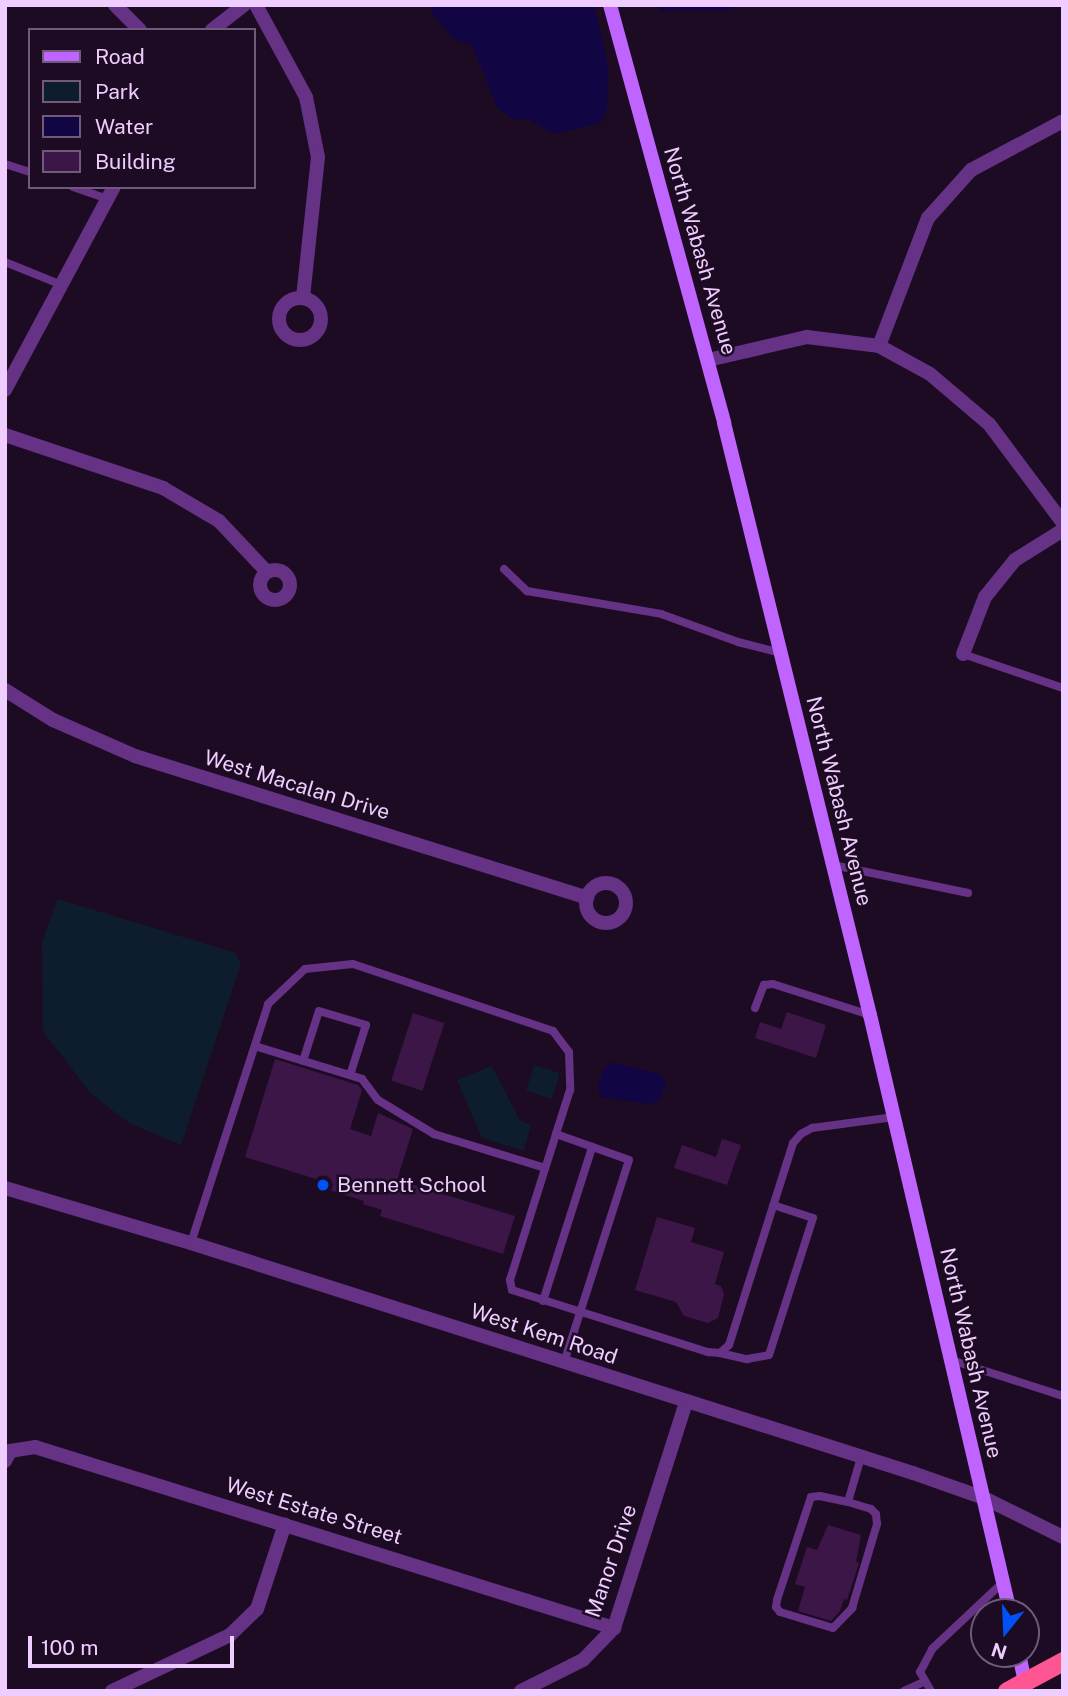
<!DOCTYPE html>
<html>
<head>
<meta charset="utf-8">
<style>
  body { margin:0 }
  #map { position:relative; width:1068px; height:1696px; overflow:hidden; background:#1d0b23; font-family:"Public Sans",sans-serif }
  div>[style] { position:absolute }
  .green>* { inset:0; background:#0e1d2d; transform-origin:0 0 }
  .water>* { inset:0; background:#110543 }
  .building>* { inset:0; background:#3b1646; transform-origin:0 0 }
  .service>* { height:8px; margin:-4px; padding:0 4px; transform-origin:4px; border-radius:4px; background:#653286 }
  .minor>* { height:14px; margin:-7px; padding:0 7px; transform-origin:7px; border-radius:7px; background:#653286 }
  .minor>.ring { margin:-7px; padding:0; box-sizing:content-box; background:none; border:14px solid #653286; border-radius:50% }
  .tertiary>* { height:14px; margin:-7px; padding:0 7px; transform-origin:7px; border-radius:7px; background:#653286 }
  .secondary>* { height:14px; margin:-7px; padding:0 7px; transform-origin:7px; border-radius:7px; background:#c064ff }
  .trunk>* { height:19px; margin:-9.5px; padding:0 9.5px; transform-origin:9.5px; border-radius:9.5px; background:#ff5693 }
  .dots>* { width:19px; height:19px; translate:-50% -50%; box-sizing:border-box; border:4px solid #1d0b23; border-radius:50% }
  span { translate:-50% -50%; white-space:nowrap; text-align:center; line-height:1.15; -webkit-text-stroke:5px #1d0b23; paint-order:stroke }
  .street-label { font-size:21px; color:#efcdff }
  .poi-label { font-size:21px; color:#efcdff }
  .left { translate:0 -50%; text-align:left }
  .frame { position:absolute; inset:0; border:7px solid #efcdff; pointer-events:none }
  .legend { position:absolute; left:28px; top:28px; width:228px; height:161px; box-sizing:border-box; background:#1d0b23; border:2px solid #71597b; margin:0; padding:9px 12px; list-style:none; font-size:21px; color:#efcdff }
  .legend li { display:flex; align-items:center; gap:14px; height:35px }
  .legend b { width:35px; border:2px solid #71597b }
  .north { position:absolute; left:970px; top:1598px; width:70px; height:70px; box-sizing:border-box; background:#1d0b23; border:2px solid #71597b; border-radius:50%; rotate:198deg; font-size:19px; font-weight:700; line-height:28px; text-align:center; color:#efcdff }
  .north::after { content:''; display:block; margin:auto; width:24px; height:32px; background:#0052f8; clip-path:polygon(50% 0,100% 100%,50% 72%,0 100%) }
  .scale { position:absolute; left:28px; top:1636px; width:206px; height:32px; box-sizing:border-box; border:4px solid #efcdff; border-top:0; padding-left:9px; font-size:21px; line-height:24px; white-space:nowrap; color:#efcdff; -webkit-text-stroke:5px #1d0b23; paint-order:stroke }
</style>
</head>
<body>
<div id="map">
  <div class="green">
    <i style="clip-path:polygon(58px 899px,236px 953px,241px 964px,181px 1145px,129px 1123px,90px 1093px,43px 1031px,42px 942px)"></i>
    <i style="left:534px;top:1065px;width:27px;height:27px;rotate:17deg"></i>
    <i style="clip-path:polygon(492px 1066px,520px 1121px,531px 1125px,524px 1151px,482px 1138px,457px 1080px)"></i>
  </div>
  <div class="water">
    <i style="clip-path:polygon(430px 5px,594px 5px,608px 65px,607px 110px,601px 123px,555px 134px,530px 120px,513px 119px,497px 107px,472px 45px,453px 39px,432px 13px)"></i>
    <i style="clip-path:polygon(654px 5px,736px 5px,727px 11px,662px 11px)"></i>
    <i style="clip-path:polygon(612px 1062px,660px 1074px,666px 1081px,660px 1101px,647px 1104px,601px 1097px,598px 1086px,605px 1067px)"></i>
  </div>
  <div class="building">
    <i style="clip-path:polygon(787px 1012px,826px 1025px,816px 1058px,755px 1038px,760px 1022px,781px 1029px)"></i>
    <i style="left:413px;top:1013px;width:33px;height:71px;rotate:18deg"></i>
    <i style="clip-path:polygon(275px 1059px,358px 1085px,362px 1090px,350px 1129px,371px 1136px,378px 1113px,413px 1129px,397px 1180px,515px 1216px,503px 1254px,380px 1216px,382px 1210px,363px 1204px,364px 1201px,314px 1185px,316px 1179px,245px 1157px)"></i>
    <i style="clip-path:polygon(722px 1139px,741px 1145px,727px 1185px,674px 1168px,682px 1145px,716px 1157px)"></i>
    <i style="clip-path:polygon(657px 1217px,695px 1228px,691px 1242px,724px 1252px,715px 1284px,721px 1286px,724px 1294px,718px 1318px,708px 1323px,684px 1316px,676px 1302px,635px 1290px)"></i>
    <i style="clip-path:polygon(828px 1525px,861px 1535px,856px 1562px,859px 1563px,847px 1600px,844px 1599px,840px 1611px,831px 1621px,798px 1611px,805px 1587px,795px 1584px,807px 1547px,817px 1550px)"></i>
  </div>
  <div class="service">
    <i style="left:5px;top:164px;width:26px;rotate:18deg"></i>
    <i style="left:73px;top:187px;width:36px;rotate:19deg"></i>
    <i style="left:5px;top:262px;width:61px;rotate:22deg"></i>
    <i style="left:504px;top:569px;width:32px;rotate:44deg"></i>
    <i style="left:527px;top:591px;width:136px;rotate:9.7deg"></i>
    <i style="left:661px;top:614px;width:82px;rotate:20deg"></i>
    <i style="left:738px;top:642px;width:44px;rotate:14.3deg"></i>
    <i style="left:963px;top:654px;width:106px;rotate:18.8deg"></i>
    <i style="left:833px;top:865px;width:138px;rotate:11.7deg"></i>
    <i style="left:755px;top:1008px;width:25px;rotate:-69deg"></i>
    <i style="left:764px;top:985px;width:9px;rotate:-6deg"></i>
    <i style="left:773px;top:984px;width:102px;rotate:17.7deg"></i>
    <i style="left:255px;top:1046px;width:112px;rotate:17.1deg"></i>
    <i style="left:362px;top:1079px;width:26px;rotate:53deg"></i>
    <i style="left:378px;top:1100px;width:66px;rotate:31.3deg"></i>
    <i style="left:434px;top:1134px;width:116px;rotate:17deg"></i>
    <i style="left:303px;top:1061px;width:52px;rotate:-72.3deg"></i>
    <i style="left:319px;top:1011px;width:49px;rotate:16.6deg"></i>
    <i style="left:366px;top:1025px;width:52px;rotate:107.7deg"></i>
    <i style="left:556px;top:1134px;width:153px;rotate:107.5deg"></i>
    <i style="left:510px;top:1280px;width:10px;rotate:79deg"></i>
    <i style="left:512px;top:1290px;width:206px;rotate:17.6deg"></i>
    <i style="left:708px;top:1352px;width:12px;rotate:5deg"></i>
    <i style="left:720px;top:1353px;width:12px;rotate:-42deg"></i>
    <i style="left:729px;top:1345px;width:212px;rotate:-72.4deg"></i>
    <i style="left:793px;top:1143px;width:12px;rotate:-48deg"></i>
    <i style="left:801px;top:1134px;width:13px;rotate:-29deg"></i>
    <i style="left:812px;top:1128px;width:83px;rotate:-7.6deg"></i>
    <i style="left:191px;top:1243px;width:251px;rotate:-72.1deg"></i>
    <i style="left:268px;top:1004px;width:51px;rotate:-43.4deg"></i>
    <i style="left:305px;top:969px;width:48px;rotate:-5.9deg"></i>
    <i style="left:353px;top:964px;width:211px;rotate:18.5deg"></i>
    <i style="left:553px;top:1031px;width:26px;rotate:53deg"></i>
    <i style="left:569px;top:1052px;width:38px;rotate:88deg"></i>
    <i style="left:570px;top:1090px;width:46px;rotate:107.7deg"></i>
    <i style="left:556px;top:1134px;width:77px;rotate:19.6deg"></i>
    <i style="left:629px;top:1160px;width:212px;rotate:107.8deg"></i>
    <i style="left:543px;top:1301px;width:162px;rotate:-72.3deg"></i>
    <i style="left:720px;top:1353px;width:28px;rotate:13deg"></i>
    <i style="left:747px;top:1359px;width:22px;rotate:-10deg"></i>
    <i style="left:769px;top:1355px;width:144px;rotate:-72.2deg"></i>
    <i style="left:813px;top:1218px;width:42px;rotate:-162deg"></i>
    <i style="left:951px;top:1360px;width:118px;rotate:17.8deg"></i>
    <i style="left:848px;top:1502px;width:29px;rotate:-168deg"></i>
    <i style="left:820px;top:1496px;width:9px;rotate:174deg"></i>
    <i style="left:811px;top:1497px;width:108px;rotate:108.3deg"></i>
    <i style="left:777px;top:1600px;width:7px;rotate:98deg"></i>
    <i style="left:776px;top:1607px;width:6px;rotate:51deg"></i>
    <i style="left:780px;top:1612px;width:55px;rotate:16.8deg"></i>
    <i style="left:833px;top:1628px;width:28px;rotate:-46deg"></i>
    <i style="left:852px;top:1608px;width:88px;rotate:-73.4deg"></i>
    <i style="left:877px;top:1524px;width:10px;rotate:-96deg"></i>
    <i style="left:876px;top:1514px;width:7px;rotate:-135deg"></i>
    <i style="left:871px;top:1509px;width:24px;rotate:-163deg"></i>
    <i style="left:848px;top:1502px;width:47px;rotate:-73.9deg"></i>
    <i style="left:904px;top:1691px;width:23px;rotate:-25deg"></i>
    <i style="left:931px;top:1691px;width:22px;rotate:-120deg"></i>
    <i style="left:920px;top:1672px;width:26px;rotate:-62deg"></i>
    <i style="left:932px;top:1649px;width:98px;rotate:-43.3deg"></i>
  </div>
  <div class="minor">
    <i style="left:115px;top:5px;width:35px;rotate:45deg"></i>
    <i style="left:256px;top:5px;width:105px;rotate:61.5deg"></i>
    <i style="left:306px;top:97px;width:61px;rotate:78.7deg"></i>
    <i style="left:318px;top:157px;width:142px;rotate:96.1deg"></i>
    <i class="ring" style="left:279px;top:298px;width:28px;height:28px"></i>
    <i style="left:879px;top:346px;width:137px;rotate:-69.1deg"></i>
    <i style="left:928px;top:218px;width:64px;rotate:-48.1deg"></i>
    <i style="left:971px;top:170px;width:104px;rotate:-28deg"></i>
    <i style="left:708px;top:360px;width:102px;rotate:-13.1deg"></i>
    <i style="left:807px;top:337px;width:73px;rotate:7.1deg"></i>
    <i style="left:879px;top:346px;width:58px;rotate:28.8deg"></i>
    <i style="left:930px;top:374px;width:77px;rotate:40.3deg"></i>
    <i style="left:989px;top:424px;width:124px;rotate:53.2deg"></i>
    <i style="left:5px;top:435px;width:167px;rotate:18.5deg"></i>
    <i style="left:163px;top:488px;width:65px;rotate:30.5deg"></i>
    <i style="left:219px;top:521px;width:70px;rotate:46.7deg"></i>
    <i class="ring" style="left:260px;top:570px;width:16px;height:16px"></i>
    <i style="left:963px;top:654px;width:61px;rotate:-68.9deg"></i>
    <i style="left:985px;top:597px;width:48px;rotate:-51deg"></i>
    <i style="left:1015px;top:560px;width:57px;rotate:-32deg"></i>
    <i style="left:5px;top:690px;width:57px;rotate:32deg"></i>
    <i style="left:53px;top:720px;width:90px;rotate:23.7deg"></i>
    <i style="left:135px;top:756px;width:474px;rotate:17.4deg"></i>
    <i class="ring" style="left:586px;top:883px;width:26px;height:26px"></i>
    <i style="left:5px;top:1461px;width:11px;rotate:-63deg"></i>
    <i style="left:10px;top:1451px;width:25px;rotate:-9deg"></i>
    <i style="left:35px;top:1447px;width:607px;rotate:17.36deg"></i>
    <i style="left:112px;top:1691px;width:131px;rotate:-25.4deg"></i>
    <i style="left:230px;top:1635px;width:37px;rotate:-44deg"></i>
    <i style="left:257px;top:1609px;width:89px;rotate:-71.8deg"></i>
    <i style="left:521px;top:1691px;width:69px;rotate:-26.6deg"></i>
    <i style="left:583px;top:1660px;width:45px;rotate:-45.9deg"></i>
    <i style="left:614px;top:1628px;width:237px;rotate:-72.3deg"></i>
  </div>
  <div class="tertiary">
    <i style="left:212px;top:30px;width:41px;rotate:-38deg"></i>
    <i style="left:5px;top:390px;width:230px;rotate:-61.8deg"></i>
    <i style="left:5px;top:1188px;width:194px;rotate:16.5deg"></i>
    <i style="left:191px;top:1243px;width:758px;rotate:17.67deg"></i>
    <i style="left:913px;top:1473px;width:75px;rotate:19.4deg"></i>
    <i style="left:984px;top:1498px;width:88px;rotate:26.3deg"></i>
  </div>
  <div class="secondary">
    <i style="left:610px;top:5px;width:433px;rotate:74.7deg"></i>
    <i style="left:724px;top:423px;width:610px;rotate:76.15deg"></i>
    <i style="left:870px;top:1015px;width:613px;rotate:76.8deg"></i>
    <i style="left:1019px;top:1654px;width:29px;rotate:78deg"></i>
  </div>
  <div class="trunk">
    <i style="left:1007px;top:1691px;width:64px;rotate:-28.2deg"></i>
  </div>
  <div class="dots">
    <i style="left:323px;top:1185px;background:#0052f8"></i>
  </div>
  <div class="street-label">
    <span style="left:700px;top:251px;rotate:74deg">North Wabash Avenue</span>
    <span style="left:297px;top:785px;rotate:17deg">West Macalan Drive</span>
    <span style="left:839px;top:801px;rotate:76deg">North Wabash Avenue</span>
    <span style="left:544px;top:1334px;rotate:18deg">West Kem Road</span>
    <span style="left:971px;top:1353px;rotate:77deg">North Wabash Avenue</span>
    <span style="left:314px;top:1511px;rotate:17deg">West Estate Street</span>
    <span style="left:611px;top:1561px;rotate:-71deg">Manor Drive</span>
  </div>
  <div class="poi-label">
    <span class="left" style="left:337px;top:1185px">Bennett School</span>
  </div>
  <div class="frame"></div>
  <ul class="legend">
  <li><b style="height:9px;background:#c064ff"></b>Road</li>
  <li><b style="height:19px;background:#0e1d2d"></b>Park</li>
  <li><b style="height:19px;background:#110543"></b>Water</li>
  <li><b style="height:19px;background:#3b1646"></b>Building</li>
  </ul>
  <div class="north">N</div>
  <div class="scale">100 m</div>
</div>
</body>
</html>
